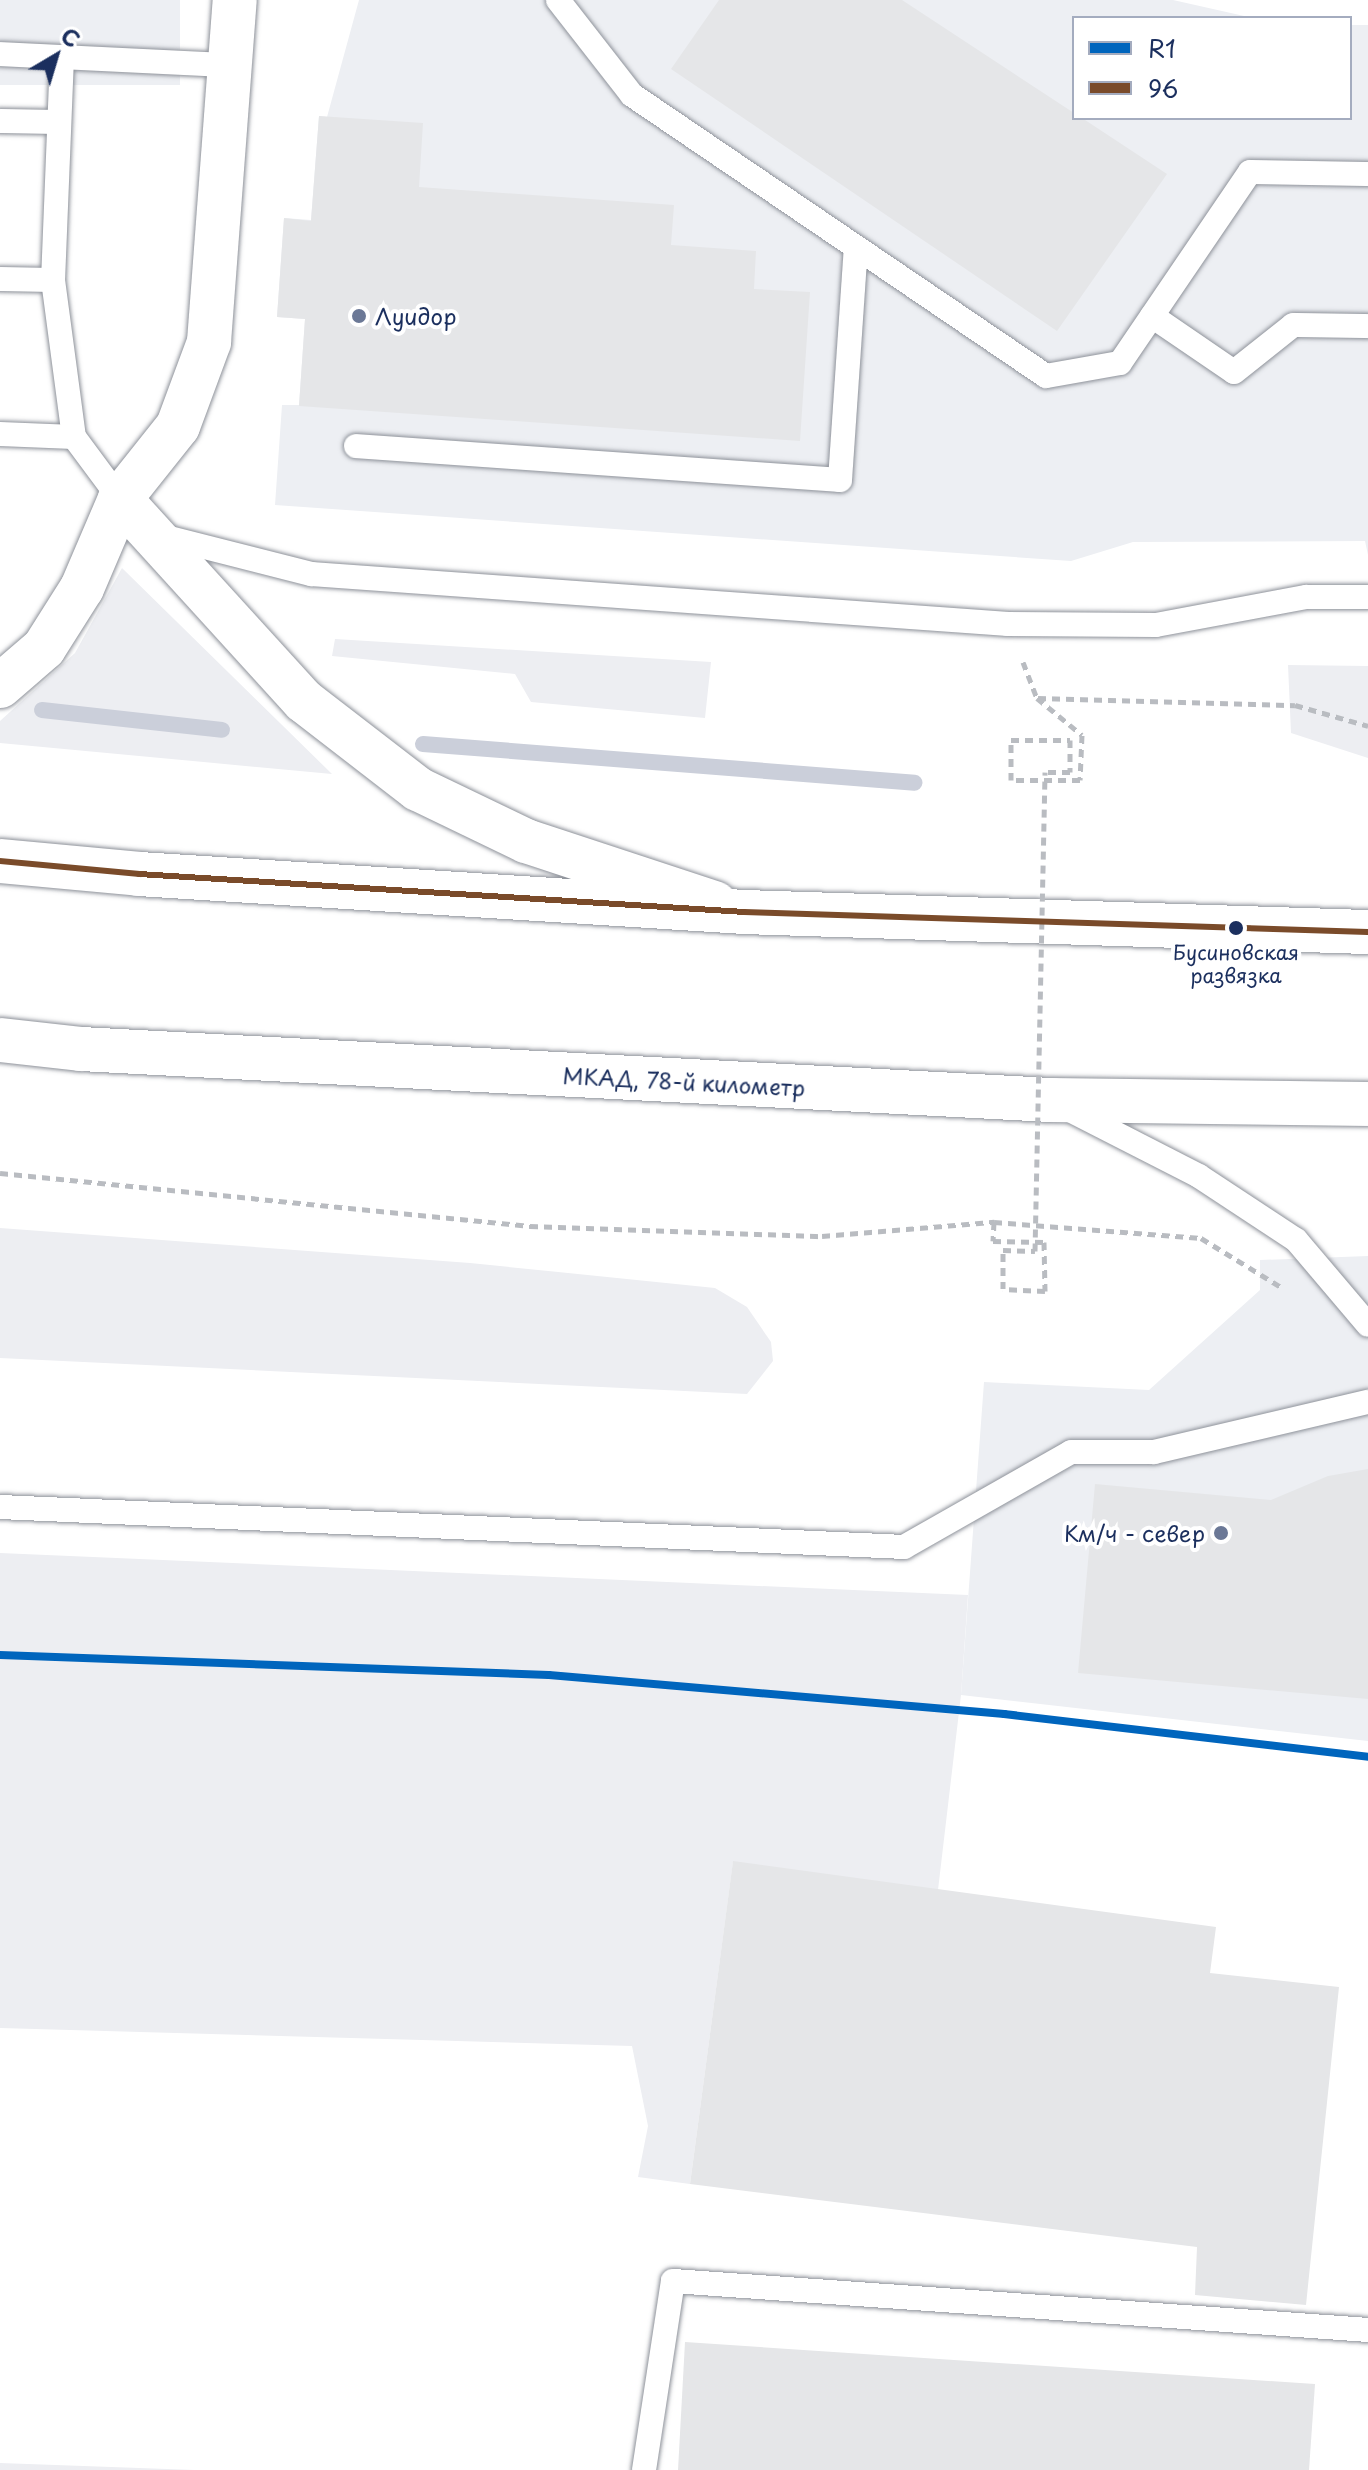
<!DOCTYPE html>
<html>
<head>
<meta charset="utf-8">
<style>
  body { margin:0 }
  #map { position:relative; width:1368px; height:2470px; overflow:hidden; background:#fff; font-family:"Playpen Sans",sans-serif }
  div>[style] { position:absolute }
  .built>* { inset:0; background:#edeff3; transform-origin:0 0 }
  .green>* { inset:0; background:#edeef2 }
  .stream>* { height:16px; margin:-8px; padding:0 8px; transform-origin:8px; border-radius:8px; background:#cbcfda }
  .building>* { inset:0; background:#e5e6e8 }
  .path>* { height:5px; margin-top:-2.5px; transform-origin:0; background:repeating-linear-gradient(90deg,#b9bcc1 0 8px,transparent 0 14px) }
  .roads { filter:drop-shadow(0 0 2px #8e929a) drop-shadow(0 0 2px #8e929a) }
  .lane>* { height:24px; margin:-12px; padding:0 12px; transform-origin:12px; border-radius:12px; background:#fff }
  .street>* { height:44px; margin:-22px; padding:0 22px; transform-origin:22px; border-radius:22px; background:#fff }
  .highway>* { height:44px; margin:-22px; padding:0 22px; transform-origin:22px; border-radius:22px; background:#fff }
  .path-bridge>* { height:5px; margin-top:-2.5px; transform-origin:0; background:repeating-linear-gradient(90deg,#b9bcc1 0 8px,transparent 0 14px) }
  .bus-1>* { height:6px; margin:-3px; padding:0 3px; transform-origin:3px; border-radius:3px; background:#7a4b2a }
  .rail-1>* { height:8px; margin:-4px; padding:0 4px; transform-origin:4px; border-radius:4px; background:#0065bd }
  .dots>* { width:22px; height:22px; translate:-50% -50%; box-sizing:border-box; border:4px solid #fff; border-radius:50% }
  span { translate:-50% -50%; white-space:nowrap; text-align:center; line-height:1.15; -webkit-text-stroke:8px #fff; paint-order:stroke }
  .bus-label { font-size:20px; color:#1b2f5e }
  .poi-label { font-size:22px; color:#1b2f5e }
  .left { translate:0 -50%; text-align:left }
  .right { translate:-100% -50%; text-align:right }
  .street-label { font-size:22px; color:#1b2f5e }
  .legend { position:absolute; left:1072px; top:16px; width:280px; height:104px; box-sizing:border-box; background:#fff; border:2px solid #a4acbf; margin:0; padding:10px 14px; list-style:none; font-size:24px; color:#1b2f5e }
  .legend li { display:flex; align-items:center; gap:16px; height:40px }
  .legend b { width:40px; border:2px solid #a4acbf }
  .north { position:absolute; left:16px; top:16px; width:80px; height:80px; -webkit-text-stroke:6px #fff; paint-order:stroke; rotate:38deg; font-size:22px; font-weight:700; line-height:32px; text-align:center; color:#1b2f5e }
  .north::after { content:''; display:block; margin:auto; width:28px; height:36px; background:#1b2f5e; clip-path:polygon(50% 0,100% 100%,50% 72%,0 100%) }
</style>
</head>
<body>
<div id="map">
  <div class="built">
    <i style="left:0;top:0;width:180px;height:85px"></i>
    <i style="clip-path:polygon(359px 0,1173px 0,1253px 18px,1074px 18px,1074px 118px,1350px 118px,1350px 25px,1368px 25px,1368px 555px,1365px 541px,1133px 542px,1071px 561px,275px 505px,282px 405px,299px 405px,305px 319px,277px 317px,284px 218px,311px 220px,319px 116px,327px 117px)"></i>
    <i style="clip-path:polygon(1368px 1256px,1368px 1741px,961px 1695px,984px 1382px,1149px 1390px,1260px 1290px,1260px 1260px)"></i>
  </div>
  <div class="green">
    <i style="clip-path:polygon(122px 568px,332px 774px,0 743px,0 721px,75px 653px)"></i>
    <i style="clip-path:polygon(335px 639px,711px 662px,705px 718px,531px 702px,515px 674px,332px 656px)"></i>
    <i style="clip-path:polygon(1288px 665px,1368px 666px,1368px 758px,1291px 733px)"></i>
    <i style="clip-path:polygon(0 1228px,470px 1263px,715px 1288px,747px 1307px,771px 1342px,773px 1361px,747px 1394px,0 1358px)"></i>
    <i style="clip-path:polygon(0 1553px,968px 1595px,961px 1695px,938px 1890px,733px 1862px,690px 2184px,638px 2177px,648px 2126px,632px 2046px,0 2028px)"></i>
    <i style="clip-path:polygon(0 2463px,195px 2470px,0 2470px)"></i>
  </div>
  <div class="stream">
    <i style="left:42px;top:710px;width:181px;rotate:6.3deg"></i>
    <i style="left:423px;top:744px;width:493px;rotate:4.5deg"></i>
  </div>
  <div class="building">
    <i style="clip-path:polygon(719px 0,902px 0,1074px 113px,1074px 118px,1082px 118px,1167px 174px,1057px 331px,671px 69px)"></i>
    <i style="clip-path:polygon(319px 116px,423px 123px,419px 187px,674px 205px,671px 245px,756px 251px,754px 289px,810px 292px,800px 441px,299px 406px,305px 319px,277px 317px,284px 218px,311px 221px)"></i>
    <i style="clip-path:polygon(1368px 1469px,1368px 1699px,1078px 1673px,1095px 1484px,1271px 1500px,1328px 1476px)"></i>
    <i style="clip-path:polygon(733px 1861px,1216px 1927px,1210px 1973px,1339px 1987px,1306px 2305px,1195px 2295px,1197px 2247px,690px 2184px)"></i>
    <i style="clip-path:polygon(685px 2342px,1315px 2384px,1309px 2470px,678px 2470px)"></i>
  </div>
  <div class="path">
    <i style="left:1023px;top:662px;width:39px;rotate:69deg"></i>
    <i style="left:1037px;top:698px;width:58px;rotate:39.4deg"></i>
    <i style="left:1082px;top:735px;width:45px;rotate:92.5deg"></i>
    <i style="left:1080px;top:780px;width:69px;rotate:180deg"></i>
    <i style="left:1011px;top:780px;width:40px;rotate:-90deg"></i>
    <i style="left:1011px;top:740px;width:59px"></i>
    <i style="left:1070px;top:740px;width:32px;rotate:90deg"></i>
    <i style="left:1070px;top:772px;width:25px;rotate:180deg"></i>
    <i style="left:1038px;top:698px;width:257px;rotate:1.6deg"></i>
    <i style="left:1295px;top:705px;width:76px;rotate:16deg"></i>
    <i style="left:0;top:1173px;width:533px;rotate:5.71deg"></i>
    <i style="left:530px;top:1226px;width:292px;rotate:2deg"></i>
    <i style="left:822px;top:1236px;width:173px;rotate:-4.7deg"></i>
    <i style="left:994px;top:1222px;width:208px;rotate:4.4deg"></i>
    <i style="left:1201px;top:1238px;width:94px;rotate:31.5deg"></i>
    <i style="left:994px;top:1222px;width:19px;rotate:93deg"></i>
    <i style="left:993px;top:1241px;width:51px;rotate:1.1deg"></i>
    <i style="left:1044px;top:1242px;width:49px;rotate:88.8deg"></i>
    <i style="left:1045px;top:1291px;width:42px;rotate:-177.3deg"></i>
    <i style="left:1003px;top:1289px;width:39px;rotate:-90deg"></i>
    <i style="left:1003px;top:1250px;width:32px;rotate:2deg"></i>
  </div>
  <div class="roads">
    <div class="lane">
      <i style="left:558px;top:0;width:120px;rotate:52.1deg"></i>
      <i style="left:632px;top:95px;width:500px;rotate:34.17deg"></i>
      <i style="left:1046px;top:376px;width:75px;rotate:-10deg"></i>
      <i style="left:1120px;top:363px;width:231px;rotate:-55.8deg"></i>
      <i style="left:1250px;top:172px;width:118px;rotate:1deg"></i>
      <i style="left:0;top:54px;width:229px;rotate:2.8deg"></i>
      <i style="left:62px;top:57px;width:223px;rotate:92.3deg"></i>
      <i style="left:53px;top:280px;width:158px;rotate:82.4deg"></i>
      <i style="left:74px;top:437px;width:77px;rotate:53.4deg"></i>
      <i style="left:0;top:121px;width:59px;rotate:1deg"></i>
      <i style="left:0;top:279px;width:53px;rotate:1.1deg"></i>
      <i style="left:1152px;top:316px;width:99px;rotate:34.3deg"></i>
      <i style="left:1234px;top:372px;width:75px;rotate:-38.5deg"></i>
      <i style="left:1293px;top:325px;width:75px;rotate:0.8deg"></i>
      <i style="left:0;top:434px;width:74px;rotate:2.3deg"></i>
      <i style="left:356px;top:446px;width:485px;rotate:4deg"></i>
      <i style="left:840px;top:480px;width:233px;rotate:-86.1deg"></i>
      <i style="left:162px;top:536px;width:154px;rotate:14.3deg"></i>
      <i style="left:311px;top:574px;width:699px;rotate:4.1deg"></i>
      <i style="left:1008px;top:624px;width:148px;rotate:0.4deg"></i>
      <i style="left:1156px;top:625px;width:153px;rotate:-10.6deg"></i>
      <i style="left:1306px;top:597px;width:62px"></i>
      <i style="left:1068px;top:1109px;width:147px;rotate:27.1deg"></i>
      <i style="left:1199px;top:1176px;width:116px;rotate:33.4deg"></i>
      <i style="left:1296px;top:1240px;width:111px;rotate:49.7deg"></i>
      <i style="left:0;top:1507px;width:905px;rotate:2.53deg"></i>
      <i style="left:904px;top:1547px;width:192px;rotate:-29.6deg"></i>
      <i style="left:1071px;top:1452px;width:83px"></i>
      <i style="left:1154px;top:1452px;width:220px;rotate:-13.2deg"></i>
      <i style="left:644px;top:2470px;width:191px;rotate:-81.3deg"></i>
      <i style="left:673px;top:2281px;width:697px;rotate:4.03deg"></i>
    </div>
    <div class="street">
      <i style="left:120px;top:499px;width:273px;rotate:47.7deg"></i>
      <i style="left:304px;top:701px;width:144px;rotate:37.7deg"></i>
      <i style="left:418px;top:789px;width:120px;rotate:25.7deg"></i>
      <i style="left:526px;top:841px;width:199px;rotate:18.2deg"></i>
      <i style="left:0;top:686px;width:58px;rotate:-40.8deg"></i>
      <i style="left:44px;top:648px;width:71px;rotate:-57.7deg"></i>
      <i style="left:82px;top:588px;width:97px;rotate:-66.9deg"></i>
      <i style="left:120px;top:499px;width:93px;rotate:-51.5deg"></i>
      <i style="left:178px;top:426px;width:90px;rotate:-69.7deg"></i>
      <i style="left:209px;top:342px;width:343px;rotate:-85.7deg"></i>
    </div>
    <div class="highway">
      <i style="left:0;top:861px;width:140px;rotate:5.3deg"></i>
      <i style="left:139px;top:874px;width:606px;rotate:3.59deg"></i>
      <i style="left:744px;top:912px;width:624px;rotate:1.84deg"></i>
      <i style="left:0;top:1040px;width:81px;rotate:6.3deg"></i>
      <i style="left:81px;top:1049px;width:972px;rotate:3.01deg"></i>
      <i style="left:1052px;top:1100px;width:316px;rotate:0.7deg"></i>
    </div>
  </div>
  <div class="path-bridge">
    <i style="left:1035px;top:1251px;width:479px;rotate:-88.8deg"></i>
  </div>
  <div class="bus-1">
    <i style="left:0;top:861px;width:140px;rotate:5.3deg"></i>
    <i style="left:139px;top:874px;width:606px;rotate:3.59deg"></i>
    <i style="left:744px;top:912px;width:624px;rotate:1.84deg"></i>
  </div>
  <div class="rail-1">
    <i style="left:0;top:1655px;width:549px;rotate:2.09deg"></i>
    <i style="left:549px;top:1675px;width:457px;rotate:4.9deg"></i>
    <i style="left:1004px;top:1714px;width:367px;rotate:6.7deg"></i>
  </div>
  <div class="dots">
    <i style="left:359px;top:316px;background:#6b7896"></i>
    <i style="left:1236px;top:928px;background:#1b2f5e"></i>
    <i style="left:1221px;top:1533px;background:#6b7896"></i>
  </div>
  <div class="bus-label">
    <span style="left:1236px;top:964px">Бусиновская<br>развязка</span>
  </div>
  <div class="poi-label">
    <span class="left" style="left:375px;top:316px">Луидор</span>
    <span class="right" style="left:1205px;top:1533px">Км/ч - север</span>
  </div>
  <div class="street-label">
    <span style="left:684px;top:1081px;rotate:3deg">МКАД, 78-й километр</span>
  </div>
  <ul class="legend">
  <li><b style="height:10px;background:#0065bd"></b>R1</li>
  <li><b style="height:10px;background:#7a4b2a"></b>96</li>
  </ul>
  <div class="north">С</div>
</div>
</body>
</html>
